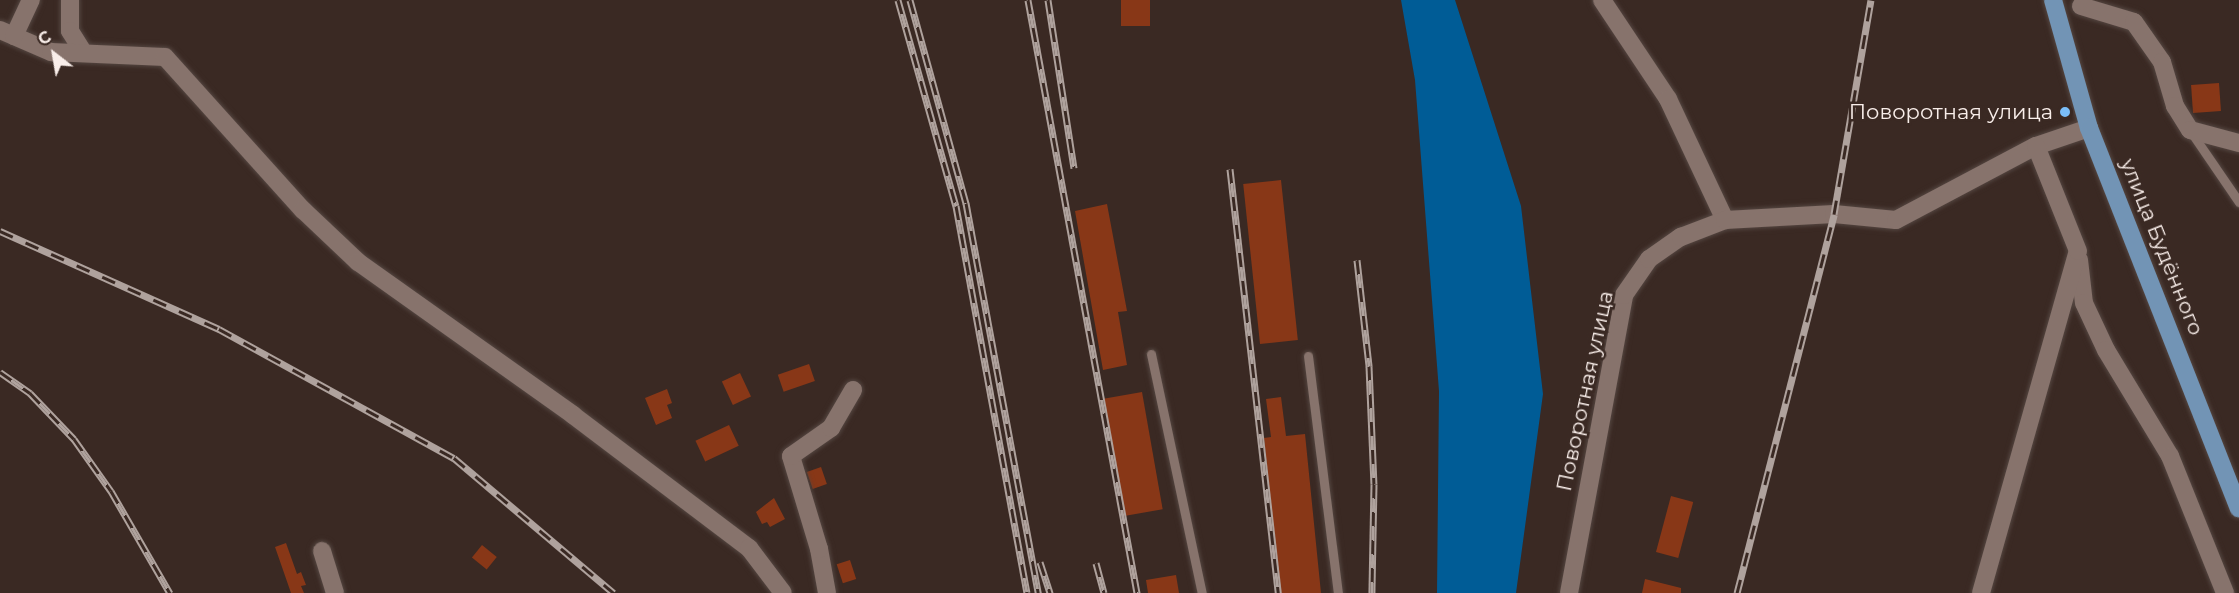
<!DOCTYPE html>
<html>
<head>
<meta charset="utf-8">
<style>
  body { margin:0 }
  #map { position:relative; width:2239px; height:593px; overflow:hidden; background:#3a2923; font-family:Montserrat,sans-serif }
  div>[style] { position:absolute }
  .water>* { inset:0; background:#005c96 }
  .building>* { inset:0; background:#883717; transform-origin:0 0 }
  .roads { filter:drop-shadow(0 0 2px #544641) drop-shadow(0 0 2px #544641) }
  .lane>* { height:9px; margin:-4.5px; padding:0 4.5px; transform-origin:4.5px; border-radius:4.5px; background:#87736c }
  .street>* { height:18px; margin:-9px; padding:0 9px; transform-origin:9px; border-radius:9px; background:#87736c }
  .primary>* { height:18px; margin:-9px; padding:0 9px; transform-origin:9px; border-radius:9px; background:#7294b5 }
  .rail>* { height:7px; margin-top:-3.5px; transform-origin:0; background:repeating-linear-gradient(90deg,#3a2923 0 14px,#afa29d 0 28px); box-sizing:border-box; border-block:2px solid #afa29d }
  .dots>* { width:16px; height:16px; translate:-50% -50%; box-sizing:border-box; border:3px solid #3a2923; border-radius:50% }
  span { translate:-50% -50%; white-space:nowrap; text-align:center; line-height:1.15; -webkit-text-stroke:5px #3a2923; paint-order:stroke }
  .poi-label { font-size:21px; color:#f9eeea }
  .right { translate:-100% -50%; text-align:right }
  .street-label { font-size:21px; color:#f9eeea }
  .north { position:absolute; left:24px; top:24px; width:60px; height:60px; -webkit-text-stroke:4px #3a2923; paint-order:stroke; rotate:329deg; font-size:16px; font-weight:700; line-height:24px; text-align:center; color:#f9eeea }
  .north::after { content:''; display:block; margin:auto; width:21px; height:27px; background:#f9eeea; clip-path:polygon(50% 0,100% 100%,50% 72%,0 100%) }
</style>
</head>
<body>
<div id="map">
  <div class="water">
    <i style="clip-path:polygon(1401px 0,1455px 0,1521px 206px,1543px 394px,1516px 593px,1437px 593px,1439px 391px,1415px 80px)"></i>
  </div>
  <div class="building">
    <i style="left:1121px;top:0;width:29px;height:26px"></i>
    <i style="left:2219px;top:83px;width:28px;height:28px;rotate:86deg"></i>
    <i style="left:1281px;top:180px;width:161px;height:38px;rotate:84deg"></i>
    <i style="clip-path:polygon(1107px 204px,1127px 311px,1118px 312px,1127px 365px,1103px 370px,1075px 211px)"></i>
    <i style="left:809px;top:364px;width:18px;height:33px;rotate:71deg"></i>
    <i style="left:740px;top:373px;width:26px;height:20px;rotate:65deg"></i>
    <i style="clip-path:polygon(667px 389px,672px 403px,667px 405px,672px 418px,656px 425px,645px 398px)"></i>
    <i style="left:1142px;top:392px;width:119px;height:39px;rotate:80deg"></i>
    <i style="clip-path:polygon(1281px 397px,1286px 436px,1305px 434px,1321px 593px,1280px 593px,1264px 438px,1271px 437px,1266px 399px)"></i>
    <i style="left:729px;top:425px;width:23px;height:37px;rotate:65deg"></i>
    <i style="left:821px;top:467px;width:18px;height:15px;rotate:71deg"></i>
    <i style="left:1671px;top:496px;width:23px;height:58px;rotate:15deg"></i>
    <i style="clip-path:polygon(774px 498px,785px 519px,770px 527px,767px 522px,762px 524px,756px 512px)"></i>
    <i style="clip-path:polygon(286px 543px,297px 574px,301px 572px,306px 585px,301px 586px,304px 593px,291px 593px,275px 547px)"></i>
    <i style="left:482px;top:545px;width:19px;height:16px;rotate:39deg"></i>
    <i style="left:850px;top:560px;width:20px;height:14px;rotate:72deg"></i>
    <i style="clip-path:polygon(1176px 575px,1179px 593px,1148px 593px,1146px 580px)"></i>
    <i style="clip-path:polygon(1645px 579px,1681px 588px,1681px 593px,1642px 593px)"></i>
  </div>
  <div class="roads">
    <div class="lane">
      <i style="left:2191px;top:132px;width:85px;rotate:55.6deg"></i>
      <i style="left:1151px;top:354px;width:244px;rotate:78deg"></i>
      <i style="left:1308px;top:356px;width:239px;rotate:82.8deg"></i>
    </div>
    <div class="street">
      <i style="left:70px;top:0;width:31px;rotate:90deg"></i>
      <i style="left:70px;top:31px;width:26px;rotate:58deg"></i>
      <i style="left:1602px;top:0;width:119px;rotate:56.3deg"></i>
      <i style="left:1668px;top:99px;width:134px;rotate:64.8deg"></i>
      <i style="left:2081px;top:6px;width:55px;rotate:16.8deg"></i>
      <i style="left:2134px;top:22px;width:49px;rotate:55deg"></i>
      <i style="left:2162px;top:62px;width:46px;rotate:73.5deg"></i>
      <i style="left:2175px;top:106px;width:28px;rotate:58deg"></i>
      <i style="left:2190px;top:130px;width:51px;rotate:14.9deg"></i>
      <i style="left:0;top:30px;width:56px;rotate:23.3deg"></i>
      <i style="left:51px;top:52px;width:114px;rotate:2.5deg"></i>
      <i style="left:165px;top:57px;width:206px;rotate:48deg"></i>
      <i style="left:303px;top:210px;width:76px;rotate:43.4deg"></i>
      <i style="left:358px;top:262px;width:264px;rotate:35.4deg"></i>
      <i style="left:573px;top:415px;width:221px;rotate:37.1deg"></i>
      <i style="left:749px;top:548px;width:56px;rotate:52.9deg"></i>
      <i style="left:14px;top:36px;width:40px;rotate:-65deg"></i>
      <i style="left:2079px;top:260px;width:43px;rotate:83.4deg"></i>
      <i style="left:2084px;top:303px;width:52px;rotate:64.9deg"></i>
      <i style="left:2106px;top:350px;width:124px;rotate:58.9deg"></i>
      <i style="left:2170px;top:456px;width:148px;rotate:68.1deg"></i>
      <i style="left:322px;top:551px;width:44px;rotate:72.8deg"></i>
      <i style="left:827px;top:593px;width:45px;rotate:-100.3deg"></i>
      <i style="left:819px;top:549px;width:97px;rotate:-106.8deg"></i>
      <i style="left:791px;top:456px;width:49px;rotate:-35deg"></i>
      <i style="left:831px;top:428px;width:44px;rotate:-59.9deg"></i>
      <i style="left:1569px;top:593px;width:303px;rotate:-79.5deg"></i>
      <i style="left:1624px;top:295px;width:44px;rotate:-55.2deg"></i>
      <i style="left:1649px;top:259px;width:39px;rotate:-35deg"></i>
      <i style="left:1681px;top:237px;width:47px;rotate:-21.1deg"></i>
      <i style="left:1725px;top:220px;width:109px;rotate:-3.2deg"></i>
      <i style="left:1834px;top:214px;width:62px;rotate:5.5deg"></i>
      <i style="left:1896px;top:220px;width:158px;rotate:-27.9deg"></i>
      <i style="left:2036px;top:146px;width:56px;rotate:-18.8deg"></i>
      <i style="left:1981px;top:593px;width:355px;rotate:-74.2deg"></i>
      <i style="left:2078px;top:251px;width:113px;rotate:-111.8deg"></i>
    </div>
    <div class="primary">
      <i style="left:2053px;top:0;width:133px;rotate:74.3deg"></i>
      <i style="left:2089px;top:128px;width:409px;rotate:68.5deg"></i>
    </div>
  </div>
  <div class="rail">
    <i style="left:898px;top:0;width:214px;rotate:74.3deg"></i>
    <i style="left:956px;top:206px;width:393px;rotate:79.6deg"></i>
    <i style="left:910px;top:0;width:211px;rotate:74.6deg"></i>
    <i style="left:966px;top:203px;width:397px;rotate:79.5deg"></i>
    <i style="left:1028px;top:0;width:603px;rotate:79.58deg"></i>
    <i style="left:1048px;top:0;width:170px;rotate:81.2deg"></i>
    <i style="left:1230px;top:169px;width:427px;rotate:83.5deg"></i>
    <i style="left:0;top:231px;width:240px;rotate:24.1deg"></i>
    <i style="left:219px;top:329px;width:268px;rotate:28.8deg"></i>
    <i style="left:454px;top:458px;width:209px;rotate:40.2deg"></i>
    <i style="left:1357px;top:260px;width:107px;rotate:83.5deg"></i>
    <i style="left:1369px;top:366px;width:118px;rotate:87.6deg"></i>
    <i style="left:1374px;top:484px;width:109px;rotate:91.1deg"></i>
    <i style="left:0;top:372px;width:37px;rotate:35deg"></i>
    <i style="left:30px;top:393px;width:64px;rotate:46.3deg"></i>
    <i style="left:74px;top:439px;width:64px;rotate:54.6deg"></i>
    <i style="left:111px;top:491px;width:118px;rotate:60deg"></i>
    <i style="left:1040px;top:562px;width:33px;rotate:72deg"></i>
    <i style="left:1096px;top:563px;width:31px;rotate:75deg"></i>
    <i style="left:1737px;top:593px;width:391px;rotate:-75.6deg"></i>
    <i style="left:1834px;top:214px;width:217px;rotate:-80.2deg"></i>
  </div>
  <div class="dots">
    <i style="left:2065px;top:112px;background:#7bbef9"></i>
  </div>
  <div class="poi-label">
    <span class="right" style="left:2053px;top:112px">Поворотная улица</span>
  </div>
  <div class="street-label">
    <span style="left:2162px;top:247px;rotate:68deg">улица Будённого</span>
    <span style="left:1585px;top:391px;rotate:-78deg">Поворотная улица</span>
  </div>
  <div class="north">С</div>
</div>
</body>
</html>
